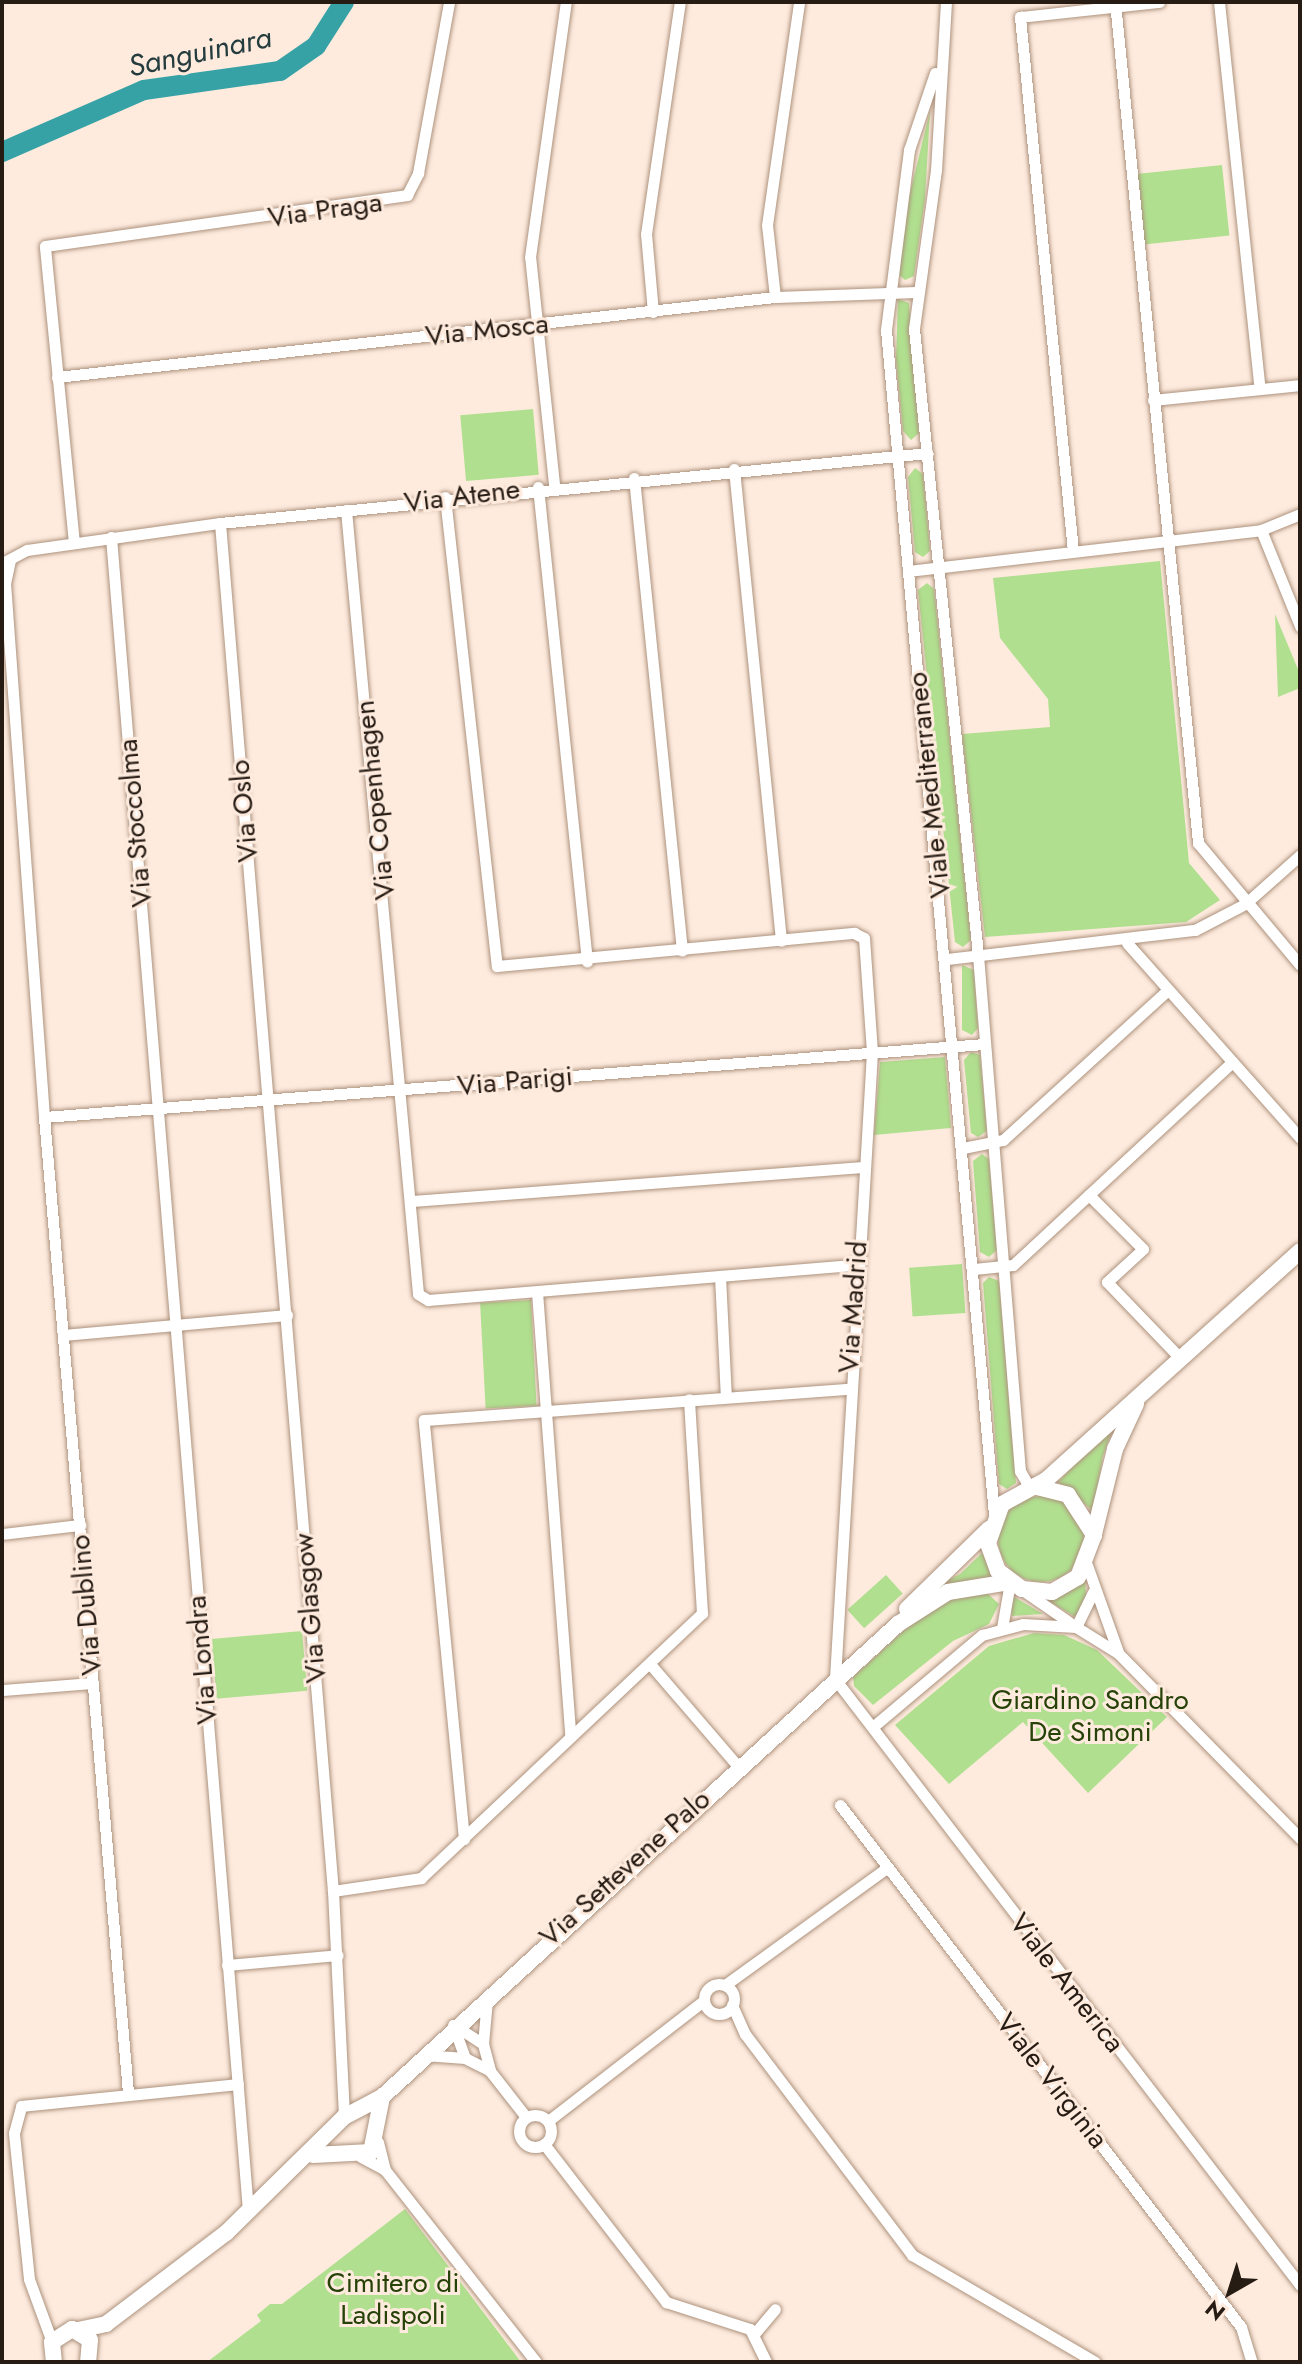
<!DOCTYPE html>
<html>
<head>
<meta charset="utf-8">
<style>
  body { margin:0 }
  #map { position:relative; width:1302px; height:2364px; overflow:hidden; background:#feebde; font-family:Jost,sans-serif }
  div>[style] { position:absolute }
  .green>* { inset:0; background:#b0df8f; transform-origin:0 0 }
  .round { border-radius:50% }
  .river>* { height:20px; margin:-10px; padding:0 10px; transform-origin:10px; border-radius:10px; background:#36a2a6 }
  .roads { filter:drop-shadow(0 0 2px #ad927d) drop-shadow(0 0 2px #ad927d) }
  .street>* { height:11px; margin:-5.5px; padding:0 5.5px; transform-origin:5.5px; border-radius:5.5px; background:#fff }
  .street>.ring { margin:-5.5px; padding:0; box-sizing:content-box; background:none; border:11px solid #fff; border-radius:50% }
  .secondary>* { height:16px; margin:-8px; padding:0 8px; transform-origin:8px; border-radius:8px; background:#fff }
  span { translate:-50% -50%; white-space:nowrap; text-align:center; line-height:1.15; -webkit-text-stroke:6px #feebde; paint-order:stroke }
  .street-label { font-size:28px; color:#271c14 }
  .park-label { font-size:28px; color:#264208 }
  .water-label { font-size:30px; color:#243c3d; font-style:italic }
  .frame { position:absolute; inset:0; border:4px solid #271c14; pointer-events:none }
  .north { position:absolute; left:1190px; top:2252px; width:80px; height:80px; -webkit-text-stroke:6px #feebde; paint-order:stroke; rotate:219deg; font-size:22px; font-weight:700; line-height:32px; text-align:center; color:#271c14 }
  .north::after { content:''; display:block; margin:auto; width:28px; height:36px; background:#271c14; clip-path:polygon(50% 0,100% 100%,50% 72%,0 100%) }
</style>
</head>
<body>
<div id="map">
  <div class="green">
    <i style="clip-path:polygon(930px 111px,925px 199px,914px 276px,905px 280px,898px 274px,909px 197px)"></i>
    <i style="left:1222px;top:165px;width:71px;height:86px;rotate:84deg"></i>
    <i style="clip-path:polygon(898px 299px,909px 303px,919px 433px,911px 440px,903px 431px,896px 359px)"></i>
    <i style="left:533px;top:409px;width:66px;height:73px;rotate:85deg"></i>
    <i style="clip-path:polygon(915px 468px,923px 474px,930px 551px,923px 557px,915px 552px,908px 477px)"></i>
    <i style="clip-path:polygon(1160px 561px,1189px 863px,1220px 900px,1186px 922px,985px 937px,962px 734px,1050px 727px,1048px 699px,1000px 638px,993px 578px)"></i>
    <i style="clip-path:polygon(927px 583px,934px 589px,971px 940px,963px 947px,955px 942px,934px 743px,918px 590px)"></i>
    <i style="clip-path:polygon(1275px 614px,1300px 674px,1300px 688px,1278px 697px)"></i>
    <i style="clip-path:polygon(962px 965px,974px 970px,978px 1028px,972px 1035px,962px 1030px)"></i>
    <i style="clip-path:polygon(971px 1052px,980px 1055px,987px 1131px,978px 1137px,971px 1133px,964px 1060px)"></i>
    <i style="clip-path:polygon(945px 1057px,951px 1128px,874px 1135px,880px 1062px)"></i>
    <i style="clip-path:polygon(982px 1154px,989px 1159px,997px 1250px,989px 1257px,980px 1252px,973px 1161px)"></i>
    <i style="left:962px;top:1264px;width:49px;height:53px;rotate:86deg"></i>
    <i style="clip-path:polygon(989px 1277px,999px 1281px,1016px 1483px,1007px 1489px,999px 1484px,983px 1283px)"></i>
    <i style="left:531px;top:1300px;width:106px;height:51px;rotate:87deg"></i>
    <i style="clip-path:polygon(1115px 1423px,1103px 1456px,1093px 1511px,1058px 1482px)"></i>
    <i class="round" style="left:998px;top:1496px;width:86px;height:86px"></i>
    <i style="clip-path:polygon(982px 1553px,995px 1578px,939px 1585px,960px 1574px)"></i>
    <i style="left:886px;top:1575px;width:25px;height:52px;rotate:48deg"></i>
    <i style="clip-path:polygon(1085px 1579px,1087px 1606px,1077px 1618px,1044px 1598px)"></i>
    <i style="clip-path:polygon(986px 1592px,999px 1604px,989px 1624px,953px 1641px,873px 1705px,854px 1686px,853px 1677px,934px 1603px)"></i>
    <i style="clip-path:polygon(1009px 1594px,1043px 1614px,1012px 1616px)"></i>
    <i style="left:302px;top:1631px;width:60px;height:91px;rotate:85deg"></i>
    <i style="clip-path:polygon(1034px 1633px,1064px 1635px,1097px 1650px,1167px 1717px,1088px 1793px,1023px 1722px,949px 1784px,895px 1725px,989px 1646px)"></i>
    <i style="clip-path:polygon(405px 2209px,521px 2362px,207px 2362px,261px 2321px,257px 2315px,270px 2304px,282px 2304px)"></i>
  </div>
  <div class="river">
    <i style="left:2px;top:152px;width:155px;rotate:-23.6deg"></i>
    <i style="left:144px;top:90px;width:137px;rotate:-8deg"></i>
    <i style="left:280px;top:71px;width:44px;rotate:-34.8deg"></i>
    <i style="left:316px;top:46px;width:52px;rotate:-57.5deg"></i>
  </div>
  <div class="roads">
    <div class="street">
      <i style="left:946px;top:2px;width:168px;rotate:93.4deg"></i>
      <i style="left:936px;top:170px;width:161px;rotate:97.9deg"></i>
      <i style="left:914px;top:329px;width:629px;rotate:84.16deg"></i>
      <i style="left:978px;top:955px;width:518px;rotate:85.35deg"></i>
      <i style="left:1020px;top:1471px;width:20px;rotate:60deg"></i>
      <i style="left:1115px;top:2px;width:845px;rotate:84.36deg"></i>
      <i style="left:1198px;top:843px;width:159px;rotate:50.1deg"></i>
      <i style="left:1219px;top:2px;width:385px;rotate:84deg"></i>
      <i style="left:935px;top:73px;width:81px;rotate:108.7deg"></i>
      <i style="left:909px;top:150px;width:181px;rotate:97.3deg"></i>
      <i style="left:886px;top:330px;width:1189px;rotate:84.79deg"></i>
      <i style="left:775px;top:297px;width:72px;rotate:-96.3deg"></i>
      <i style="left:767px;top:225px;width:225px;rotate:-81.8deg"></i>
      <i style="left:653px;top:312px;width:78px;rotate:-95.1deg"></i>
      <i style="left:646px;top:234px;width:234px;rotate:-81.7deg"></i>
      <i style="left:57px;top:377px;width:722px;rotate:-6.36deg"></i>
      <i style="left:775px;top:297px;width:142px;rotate:-2deg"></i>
      <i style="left:1153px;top:400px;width:148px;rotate:-5.8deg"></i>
      <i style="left:734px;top:469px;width:474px;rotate:84.3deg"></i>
      <i style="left:634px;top:478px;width:475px;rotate:84.2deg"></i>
      <i style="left:554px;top:484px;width:228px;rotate:-96deg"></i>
      <i style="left:530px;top:257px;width:258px;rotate:-82deg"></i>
      <i style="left:538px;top:487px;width:477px;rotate:84.1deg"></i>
      <i style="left:445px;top:497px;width:472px;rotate:83.7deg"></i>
      <i style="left:497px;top:966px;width:359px;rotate:-5.3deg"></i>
      <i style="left:854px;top:933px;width:11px;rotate:27deg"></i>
      <i style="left:864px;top:938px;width:114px;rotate:86deg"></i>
      <i style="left:872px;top:1052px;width:628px;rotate:93.38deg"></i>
      <i style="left:835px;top:1679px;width:764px;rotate:52.5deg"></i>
      <i style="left:346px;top:510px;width:787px;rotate:84.75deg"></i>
      <i style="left:418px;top:1294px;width:12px;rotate:31deg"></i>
      <i style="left:428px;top:1300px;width:429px;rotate:-4.7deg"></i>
      <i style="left:220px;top:523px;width:1373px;rotate:85.28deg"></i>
      <i style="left:333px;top:1891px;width:226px;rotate:87.2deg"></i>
      <i style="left:1261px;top:530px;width:104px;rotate:67.9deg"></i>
      <i style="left:111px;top:537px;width:1681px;rotate:85.32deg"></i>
      <i style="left:74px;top:543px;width:298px;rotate:-95.6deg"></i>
      <i style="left:45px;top:246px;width:366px;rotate:-8deg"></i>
      <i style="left:407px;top:195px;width:25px;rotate:-63deg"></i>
      <i style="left:418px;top:173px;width:174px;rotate:-79.7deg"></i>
      <i style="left:1073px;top:551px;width:537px;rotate:-95.67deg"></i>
      <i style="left:1020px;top:17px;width:140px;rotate:-6.2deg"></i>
      <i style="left:10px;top:560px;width:24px;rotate:102deg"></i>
      <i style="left:5px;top:583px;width:535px;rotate:85.82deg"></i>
      <i style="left:44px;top:1117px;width:980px;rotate:85.08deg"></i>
      <i style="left:6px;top:561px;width:24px;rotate:-28deg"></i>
      <i style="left:27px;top:550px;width:195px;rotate:-8deg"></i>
      <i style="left:220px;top:523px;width:711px;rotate:-5.65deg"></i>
      <i style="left:908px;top:571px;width:355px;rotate:-6.6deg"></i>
      <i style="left:1261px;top:530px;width:42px;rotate:-22.3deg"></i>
      <i style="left:1127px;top:943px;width:261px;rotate:48.4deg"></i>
      <i style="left:947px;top:959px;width:250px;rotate:-6.7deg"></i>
      <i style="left:1195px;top:930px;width:56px;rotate:-27.5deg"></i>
      <i style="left:1245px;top:904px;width:74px;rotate:-41.7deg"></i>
      <i style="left:44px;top:1117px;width:944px;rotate:-4.44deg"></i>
      <i style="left:963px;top:1148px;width:41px;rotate:-11.3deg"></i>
      <i style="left:1003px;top:1140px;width:223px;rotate:-42.3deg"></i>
      <i style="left:1089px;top:1195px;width:76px;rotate:45deg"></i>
      <i style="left:1143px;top:1249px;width:49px;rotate:137.5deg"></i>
      <i style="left:1107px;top:1282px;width:107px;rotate:46.1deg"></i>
      <i style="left:411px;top:1201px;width:454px;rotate:-4.3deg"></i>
      <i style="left:974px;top:1269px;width:39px;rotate:-6deg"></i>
      <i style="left:1013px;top:1265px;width:299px;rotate:-42.8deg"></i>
      <i style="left:720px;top:1276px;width:121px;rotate:87.2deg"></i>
      <i style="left:537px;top:1292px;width:445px;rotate:85.7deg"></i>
      <i style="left:63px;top:1335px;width:225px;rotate:-5.1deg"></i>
      <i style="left:2px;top:1534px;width:79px;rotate:-6.6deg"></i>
      <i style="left:1087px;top:1565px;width:92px;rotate:70.4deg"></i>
      <i style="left:1024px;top:1591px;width:55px;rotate:34.6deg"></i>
      <i style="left:1076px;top:1627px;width:39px;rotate:-64deg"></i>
      <i style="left:1002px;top:1628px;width:47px;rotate:-80.1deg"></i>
      <i style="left:650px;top:1664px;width:133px;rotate:49.3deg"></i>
      <i style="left:2px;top:1690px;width:91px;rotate:-4.4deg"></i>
      <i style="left:875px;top:1725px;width:140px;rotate:-40.1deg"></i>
      <i style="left:982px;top:1635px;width:42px;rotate:-15deg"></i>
      <i style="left:1023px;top:1624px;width:53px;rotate:3.2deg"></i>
      <i style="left:1076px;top:1627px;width:49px;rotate:31.8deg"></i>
      <i style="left:1118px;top:1653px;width:260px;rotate:45.5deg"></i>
      <i style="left:840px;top:1805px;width:658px;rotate:52.47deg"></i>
      <i style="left:1241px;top:2327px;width:37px;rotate:73deg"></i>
      <i style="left:464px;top:1839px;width:421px;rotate:-95.5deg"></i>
      <i style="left:424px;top:1420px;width:424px;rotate:-4.2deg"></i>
      <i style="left:333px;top:1891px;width:89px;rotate:-8.4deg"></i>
      <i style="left:421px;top:1878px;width:386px;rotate:-43.3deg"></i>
      <i style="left:702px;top:1613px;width:214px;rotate:-93.5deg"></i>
      <i style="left:227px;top:1965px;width:111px;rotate:-5.1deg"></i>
      <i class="ring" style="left:704px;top:1984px;width:19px;height:19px"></i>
      <i style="left:725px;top:1985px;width:201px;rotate:-35.9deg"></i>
      <i style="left:487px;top:2000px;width:44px;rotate:95.2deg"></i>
      <i style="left:483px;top:2044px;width:28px;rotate:75deg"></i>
      <i style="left:490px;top:2071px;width:58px;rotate:52deg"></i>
      <i style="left:732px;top:2005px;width:32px;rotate:66deg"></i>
      <i style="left:745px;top:2034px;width:277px;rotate:52.9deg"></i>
      <i style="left:912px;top:2255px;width:212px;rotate:30.3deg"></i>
      <i style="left:453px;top:2025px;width:35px;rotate:70deg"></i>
      <i style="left:454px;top:2025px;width:35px;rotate:33deg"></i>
      <i style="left:424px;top:2055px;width:41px;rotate:4.2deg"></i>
      <i style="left:465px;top:2058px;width:28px;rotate:27deg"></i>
      <i class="ring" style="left:519px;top:2115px;width:21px;height:21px"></i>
      <i style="left:548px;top:2121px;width:196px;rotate:-37.7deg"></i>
      <i style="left:378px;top:2142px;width:29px;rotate:76deg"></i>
      <i style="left:544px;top:2144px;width:200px;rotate:52.3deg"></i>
      <i style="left:666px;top:2302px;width:88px;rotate:17.8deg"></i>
      <i style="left:750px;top:2329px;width:37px;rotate:64deg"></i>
      <i style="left:361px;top:2157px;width:27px;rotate:28deg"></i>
      <i style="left:385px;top:2170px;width:244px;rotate:51.8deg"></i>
      <i style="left:755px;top:2333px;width:31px;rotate:-50deg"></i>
      <i style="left:52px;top:2342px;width:67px;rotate:-110.1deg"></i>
      <i style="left:29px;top:2279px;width:147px;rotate:-95.9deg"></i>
      <i style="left:14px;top:2133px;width:28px;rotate:-75deg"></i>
      <i style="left:21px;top:2106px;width:218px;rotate:-5.8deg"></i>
    </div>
    <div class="secondary">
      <i style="left:1037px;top:1487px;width:32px;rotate:14deg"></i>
      <i style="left:1068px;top:1495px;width:48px;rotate:57deg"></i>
      <i style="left:1094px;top:1535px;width:45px;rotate:110.9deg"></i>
      <i style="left:1078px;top:1577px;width:30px;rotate:150deg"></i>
      <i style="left:1052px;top:1592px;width:30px;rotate:-174deg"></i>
      <i style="left:1022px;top:1589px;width:30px;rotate:-143deg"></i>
      <i style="left:998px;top:1571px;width:30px;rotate:-110deg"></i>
      <i style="left:988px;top:1543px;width:41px;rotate:-70.3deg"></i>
      <i style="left:1002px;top:1504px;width:50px;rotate:-28.6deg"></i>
      <i style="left:1046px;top:1480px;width:342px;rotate:-42deg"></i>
      <i style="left:1094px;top:1534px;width:88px;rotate:-76.1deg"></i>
      <i style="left:1115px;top:1449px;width:50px;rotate:-65deg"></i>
      <i style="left:907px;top:1609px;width:115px;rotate:-44.3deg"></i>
      <i style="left:313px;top:2155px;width:58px;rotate:-3deg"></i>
      <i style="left:371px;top:2152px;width:56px;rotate:-78.7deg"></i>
      <i style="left:78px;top:2330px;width:29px;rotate:-12deg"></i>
      <i style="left:106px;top:2324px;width:151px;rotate:-37.2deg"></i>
      <i style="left:226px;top:2233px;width:165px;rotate:-44.5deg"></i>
      <i style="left:344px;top:2117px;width:43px;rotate:-27.8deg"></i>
      <i style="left:382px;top:2097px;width:700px;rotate:-42.51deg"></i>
      <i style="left:898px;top:1624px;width:59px;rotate:-32.6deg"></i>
      <i style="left:948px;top:1592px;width:62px;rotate:-9.3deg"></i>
      <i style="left:54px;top:2362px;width:20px;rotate:-96deg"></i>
      <i style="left:52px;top:2342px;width:24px;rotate:-33deg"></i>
      <i style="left:72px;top:2329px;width:21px;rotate:31deg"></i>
      <i style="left:90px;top:2340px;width:22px;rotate:95deg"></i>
    </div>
  </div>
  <div class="street-label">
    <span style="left:325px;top:210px;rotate:-8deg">Via Praga</span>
    <span style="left:487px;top:330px;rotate:-6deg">Via Mosca</span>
    <span style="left:462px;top:496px;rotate:-7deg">Via Atene</span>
    <span style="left:929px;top:785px;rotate:-96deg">Viale Mediterraneo</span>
    <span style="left:375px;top:800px;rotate:-96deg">Via Copenhagen</span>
    <span style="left:244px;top:811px;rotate:-95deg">Via Oslo</span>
    <span style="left:135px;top:823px;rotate:-95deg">Via Stoccolma</span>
    <span style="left:515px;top:1081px;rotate:-5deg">Via Parigi</span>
    <span style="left:853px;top:1307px;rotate:-86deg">Via Madrid</span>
    <span style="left:86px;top:1605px;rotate:-95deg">Via Dublino</span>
    <span style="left:310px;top:1608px;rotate:-95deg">Via Glasgow</span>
    <span style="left:202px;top:1660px;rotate:-95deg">Via Londra</span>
    <span style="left:625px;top:1868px;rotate:-42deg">Via Settevene Palo</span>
    <span style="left:1067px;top:1983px;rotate:52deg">Viale America</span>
    <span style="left:1052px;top:2081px;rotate:52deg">Viale Virginia</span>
  </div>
  <div class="park-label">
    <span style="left:1090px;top:1716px">Giardino Sandro<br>De Simoni</span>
    <span style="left:393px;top:2299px">Cimitero di<br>Ladispoli</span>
  </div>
  <div class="water-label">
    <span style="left:200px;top:52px;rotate:-12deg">Sanguinara</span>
  </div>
  <div class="frame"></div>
  <div class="north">N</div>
</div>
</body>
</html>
